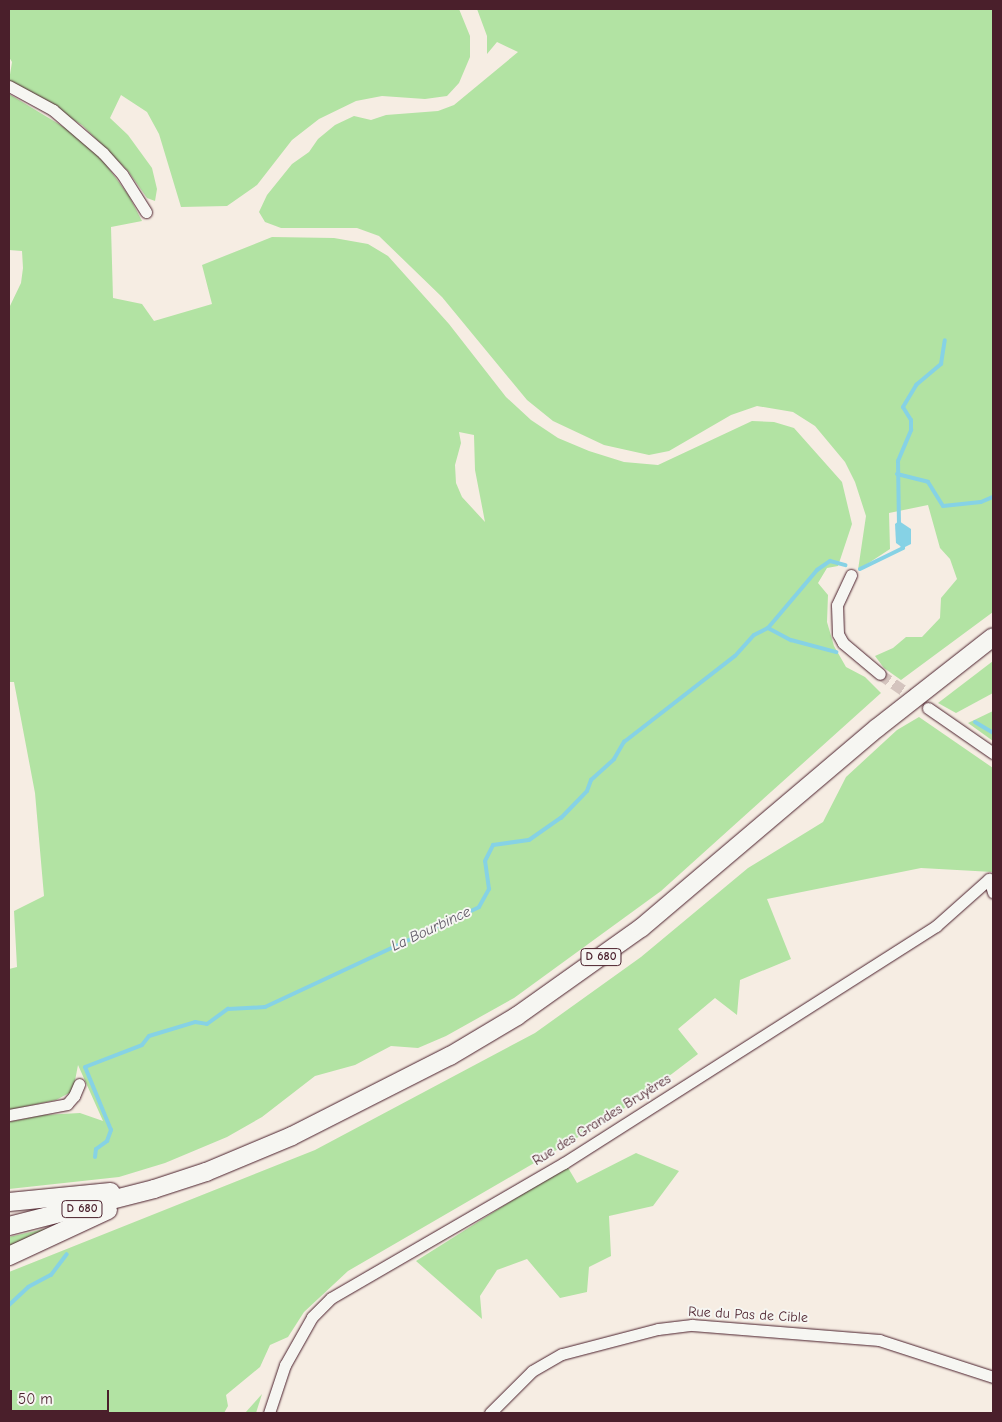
<!DOCTYPE html>
<html>
<head>
<meta charset="utf-8">
<style>
  body { margin:0 }
  #map { position:relative; width:1002px; height:1422px; overflow:hidden; background:#f6ede3; font-family:"Comic Neue",sans-serif }
  div>[style] { position:absolute }
  .green>* { inset:0; background:#b2e3a3 }
  .water>* { inset:0; background:#86d2e5 }
  .stream>* { height:4px; margin:-2px; padding:0 2px; transform-origin:2px; border-radius:2px; background:#86d2e5 }
  .street-tunnel>* { height:11px; margin-top:-5.5px; transform-origin:0; background:repeating-linear-gradient(90deg,#d4c4be 0 11px,transparent 0 16.5px) }
  .roads { filter:drop-shadow(0 0 1px #4a1f2b) drop-shadow(0 0 1px #4a1f2b) }
  .street>* { height:11px; margin:-5.5px; padding:0 5.5px; transform-origin:5.5px; border-radius:5.5px; background:#f6f6f2 }
  .primary>* { height:18px; margin:-9px; padding:0 9px; transform-origin:9px; border-radius:9px; background:#f6f6f2 }
  span { translate:-50% -50%; white-space:nowrap; text-align:center; line-height:1.15; -webkit-text-stroke:4px #f6f6f2; paint-order:stroke }
  .shield-label span { padding:1px 4px; background:#f6f6f2; border:1px solid; border-radius:4px; -webkit-text-stroke-width:0 }
  .shield-label { font-size:12px; color:#4a1f2b; font-weight:700 }
  .street-label { font-size:14px; color:#4a1f2b }
  .water-label { font-size:15px; color:#5c5563; font-style:italic }
  .frame { position:absolute; inset:0; border:10px solid #4a1f2b; pointer-events:none }
  .scale { position:absolute; left:10px; top:1390px; width:99px; height:22px; box-sizing:border-box; border:2px solid #4a1f2b; border-top:0; padding-left:6px; font-size:15px; line-height:18px; white-space:nowrap; color:#4a1f2b; -webkit-text-stroke:4px #f6f6f2; paint-order:stroke }
</style>
</head>
<body>
<div id="map">
  <div class="green">
    <i style="clip-path:polygon(9px 9px,459px 9px,470px 36px,470px 57px,459px 83px,447px 96px,425px 99px,382px 96px,356px 101px,319px 119px,292px 140px,257px 185px,227px 206px,181px 207px,159px 134px,147px 112px,121px 95px,110px 118px,128px 135px,152px 168px,157px 189px,155px 201px,147px 198px,128px 171px,82px 125px,9px 81px,12px 62px,9px 57px)"></i>
    <i style="clip-path:polygon(477px 9px,993px 9px,993px 612px,901px 680px,884px 668px,875px 656px,893px 648px,906px 637px,922px 637px,940px 618px,941px 598px,957px 579px,950px 559px,940px 548px,928px 505px,889px 513px,890px 549px,858px 570px,866px 516px,855px 482px,845px 462px,815px 426px,793px 412px,757px 406px,731px 415px,669px 451px,649px 455px,604px 445px,553px 421px,527px 400px,442px 297px,379px 236px,357px 228px,281px 228px,265px 222px,259px 212px,267px 195px,292px 164px,309px 152px,318px 139px,335px 125px,354px 116px,371px 120px,386px 115px,438px 111px,454px 105px,518px 52px,497px 42px,487px 54px,487px 36px)"></i>
    <i style="clip-path:polygon(evenodd,9px 94px,67px 129px,102px 159px,129px 196px,142px 221px,111px 227px,113px 298px,142px 304px,154px 321px,212px 304px,202px 265px,272px 237px,334px 238px,368px 244px,388px 256px,449px 324px,506px 397px,531px 420px,558px 438px,589px 451px,624px 462px,658px 465px,752px 421px,774px 422px,794px 428px,842px 482px,852px 524px,838px 566px,827px 568px,818px 583px,828px 595px,827px 622px,834px 646px,846px 667px,865px 677px,881px 693px,661px 891px,514px 998px,446px 1036px,418px 1048px,391px 1046px,355px 1065px,315px 1076px,262px 1117px,227px 1137px,165px 1163px,119px 1177px,9px 1189px,9px 1122px,43px 1115px,80px 1113px,103px 1121px,78px 1065px,73px 1091px,56px 1100px,9px 1110px,9px 969px,17px 967px,14px 911px,44px 896px,35px 793px,14px 682px,9px 682px,9px 308px,21px 283px,23px 268px,22px 251px,9px 250px,9px 94px,459px 432px,474px 435px,475px 470px,485px 522px,462px 497px,456px 483px,455px 465px,461px 443px,459px 432px)"></i>
    <i style="clip-path:polygon(993px 661px,993px 693px,956px 713px,938px 703px)"></i>
    <i style="clip-path:polygon(993px 711px,993px 741px,968px 723px)"></i>
    <i style="clip-path:polygon(919px 717px,993px 768px,993px 872px,921px 868px,767px 899px,791px 959px,740px 980px,737px 1015px,715px 998px,678px 1029px,698px 1054px,639px 1099px,572px 1141px,348px 1271px,304px 1312px,288px 1337px,270px 1345px,260px 1367px,226px 1395px,228px 1406px,224px 1413px,9px 1413px,9px 1272px,315px 1150px,535px 1033px,641px 957px,748px 868px,823px 822px,846px 777px,897px 730px)"></i>
    <i style="clip-path:polygon(636px 1153px,679px 1171px,653px 1206px,609px 1216px,611px 1256px,589px 1267px,587px 1292px,560px 1298px,527px 1259px,497px 1270px,480px 1296px,482px 1319px,416px 1261px,567px 1166px,577px 1183px)"></i>
    <i style="clip-path:polygon(57px 1226px,9px 1249px,9px 1237px)"></i>
    <i style="clip-path:polygon(262px 1394px,256px 1413px,245px 1413px)"></i>
  </div>
  <div class="water">
    <i style="clip-path:polygon(899px 521px,911px 529px,911px 544px,903px 548px,896px 543px,895px 524px)"></i>
  </div>
  <div class="stream">
    <i style="left:897px;top:474px;width:32px;rotate:14deg"></i>
    <i style="left:928px;top:482px;width:28px;rotate:58deg"></i>
    <i style="left:943px;top:506px;width:38px;rotate:-6deg"></i>
    <i style="left:981px;top:502px;width:13px;rotate:-23deg"></i>
    <i style="left:899px;top:525px;width:64px;rotate:-90.9deg"></i>
    <i style="left:898px;top:461px;width:34px;rotate:-67deg"></i>
    <i style="left:911px;top:430px;width:10px;rotate:-90deg"></i>
    <i style="left:911px;top:420px;width:15px;rotate:-122deg"></i>
    <i style="left:903px;top:407px;width:26px;rotate:-59deg"></i>
    <i style="left:916px;top:385px;width:33px;rotate:-40deg"></i>
    <i style="left:941px;top:364px;width:24px;rotate:-81deg"></i>
    <i style="left:860px;top:569px;width:48px;rotate:-26deg"></i>
    <i style="left:903px;top:548px;width:4px;rotate:-104deg"></i>
    <i style="left:768px;top:628px;width:26px;rotate:28deg"></i>
    <i style="left:791px;top:640px;width:47px;rotate:14.9deg"></i>
    <i style="left:975px;top:722px;width:21px;rotate:31deg"></i>
    <i style="left:95px;top:1157px;width:8px;rotate:-83deg"></i>
    <i style="left:96px;top:1149px;width:14px;rotate:-36deg"></i>
    <i style="left:107px;top:1141px;width:12px;rotate:-70deg"></i>
    <i style="left:111px;top:1130px;width:68px;rotate:-112.4deg"></i>
    <i style="left:85px;top:1067px;width:61px;rotate:-21.1deg"></i>
    <i style="left:142px;top:1045px;width:11px;rotate:-52deg"></i>
    <i style="left:149px;top:1036px;width:48px;rotate:-16.9deg"></i>
    <i style="left:195px;top:1022px;width:12px;rotate:9deg"></i>
    <i style="left:207px;top:1024px;width:26px;rotate:-36deg"></i>
    <i style="left:228px;top:1009px;width:37px;rotate:-3deg"></i>
    <i style="left:265px;top:1007px;width:236px;rotate:-25deg"></i>
    <i style="left:479px;top:907px;width:21px;rotate:-61deg"></i>
    <i style="left:489px;top:889px;width:28px;rotate:-98deg"></i>
    <i style="left:485px;top:861px;width:18px;rotate:-63deg"></i>
    <i style="left:493px;top:845px;width:36px;rotate:-8deg"></i>
    <i style="left:529px;top:840px;width:39px;rotate:-35deg"></i>
    <i style="left:561px;top:818px;width:37px;rotate:-46deg"></i>
    <i style="left:587px;top:791px;width:12px;rotate:-70deg"></i>
    <i style="left:591px;top:780px;width:31px;rotate:-42deg"></i>
    <i style="left:614px;top:759px;width:20px;rotate:-60deg"></i>
    <i style="left:624px;top:742px;width:140px;rotate:-37.8deg"></i>
    <i style="left:735px;top:656px;width:28px;rotate:-48deg"></i>
    <i style="left:754px;top:635px;width:16px;rotate:-27deg"></i>
    <i style="left:768px;top:628px;width:76px;rotate:-49.8deg"></i>
    <i style="left:817px;top:570px;width:16px;rotate:-35deg"></i>
    <i style="left:830px;top:561px;width:16px;rotate:15deg"></i>
    <i style="left:9px;top:1305px;width:26px;rotate:-43deg"></i>
    <i style="left:28px;top:1287px;width:26px;rotate:-28deg"></i>
    <i style="left:51px;top:1275px;width:26px;rotate:-53deg"></i>
  </div>
  <div class="street-tunnel">
    <i style="left:880px;top:674px;width:47px;rotate:34.7deg"></i>
  </div>
  <div class="roads">
    <div class="street">
      <i style="left:9px;top:86px;width:50px;rotate:28.6deg"></i>
      <i style="left:53px;top:110px;width:66px;rotate:40.7deg"></i>
      <i style="left:103px;top:153px;width:28px;rotate:48deg"></i>
      <i style="left:122px;top:174px;width:45px;rotate:57.7deg"></i>
      <i style="left:851px;top:575px;width:33px;rotate:115deg"></i>
      <i style="left:837px;top:605px;width:29px;rotate:88deg"></i>
      <i style="left:838px;top:634px;width:10px;rotate:61deg"></i>
      <i style="left:843px;top:643px;width:48px;rotate:40deg"></i>
      <i style="left:928px;top:708px;width:79px;rotate:34.7deg"></i>
      <i style="left:989px;top:879px;width:14px;rotate:73deg"></i>
      <i style="left:9px;top:1115px;width:59px;rotate:-10.7deg"></i>
      <i style="left:67px;top:1104px;width:11px;rotate:-49deg"></i>
      <i style="left:74px;top:1096px;width:13px;rotate:-67deg"></i>
      <i style="left:269px;top:1413px;width:51px;rotate:-71.6deg"></i>
      <i style="left:285px;top:1365px;width:55px;rotate:-60.6deg"></i>
      <i style="left:312px;top:1317px;width:27px;rotate:-45deg"></i>
      <i style="left:331px;top:1298px;width:269px;rotate:-30.1deg"></i>
      <i style="left:564px;top:1163px;width:441px;rotate:-32.5deg"></i>
      <i style="left:936px;top:926px;width:71px;rotate:-41.6deg"></i>
      <i style="left:490px;top:1413px;width:59px;rotate:-45deg"></i>
      <i style="left:532px;top:1371px;width:34px;rotate:-30deg"></i>
      <i style="left:562px;top:1354px;width:99px;rotate:-14.6deg"></i>
      <i style="left:658px;top:1329px;width:34px;rotate:-7deg"></i>
      <i style="left:692px;top:1325px;width:188px;rotate:4.6deg"></i>
      <i style="left:879px;top:1340px;width:120px;rotate:18deg"></i>
    </div>
    <div class="primary">
      <i style="left:9px;top:1202px;width:102px;rotate:-5.6deg"></i>
      <i style="left:9px;top:1226px;width:150px;rotate:-14.3deg"></i>
      <i style="left:154px;top:1189px;width:55px;rotate:-18.1deg"></i>
      <i style="left:206px;top:1172px;width:93px;rotate:-22.7deg"></i>
      <i style="left:292px;top:1136px;width:177px;rotate:-26.9deg"></i>
      <i style="left:450px;top:1056px;width:78px;rotate:-30.8deg"></i>
      <i style="left:517px;top:1016px;width:152px;rotate:-35.4deg"></i>
      <i style="left:641px;top:928px;width:309px;rotate:-40.3deg"></i>
      <i style="left:877px;top:728px;width:147px;rotate:-38.1deg"></i>
      <i style="left:9px;top:1256px;width:109px;rotate:-24.9deg"></i>
    </div>
  </div>
  <div class="shield-label">
    <span style="left:601px;top:957px">D 680</span>
    <span style="left:82px;top:1209px">D 680</span>
  </div>
  <div class="street-label">
    <span style="left:602px;top:1120px;rotate:-32deg">Rue des Grandes Bruyères</span>
    <span style="left:748px;top:1315px;rotate:3deg">Rue du Pas de Cible</span>
  </div>
  <div class="water-label">
    <span style="left:431px;top:929px;rotate:-25deg">La Bourbince</span>
  </div>
  <div class="frame"></div>
  <div class="scale">50 m</div>
</div>
</body>
</html>
